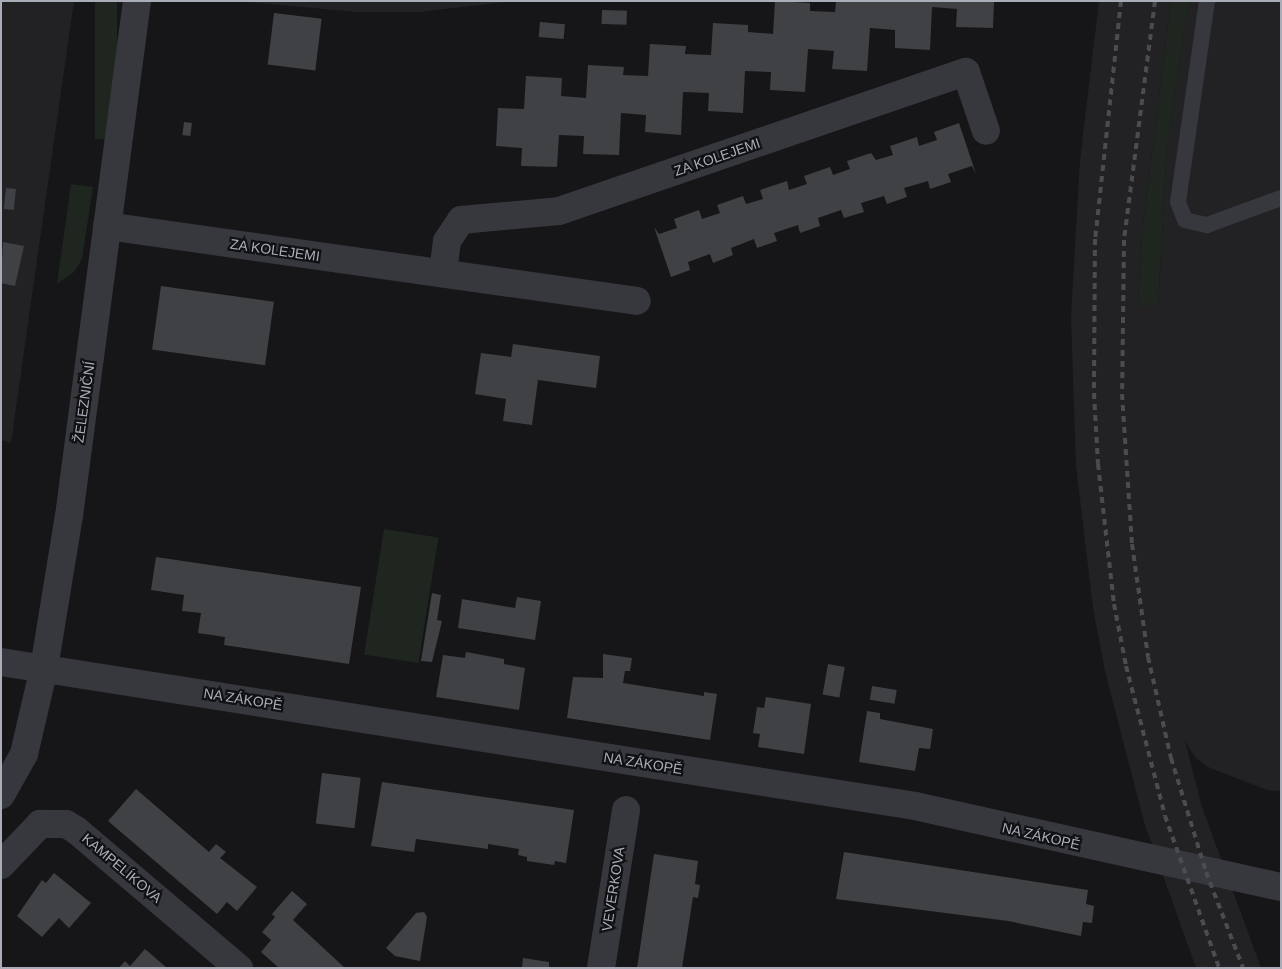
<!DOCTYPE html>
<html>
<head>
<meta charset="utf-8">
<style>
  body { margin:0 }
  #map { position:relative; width:1282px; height:969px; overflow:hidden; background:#161618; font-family:Arial,sans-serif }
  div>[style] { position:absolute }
  .built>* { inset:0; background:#222225 }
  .green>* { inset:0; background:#1e261f; transform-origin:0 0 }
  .building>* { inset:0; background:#404145; transform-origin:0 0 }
  .service>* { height:16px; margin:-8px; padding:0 8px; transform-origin:8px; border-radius:8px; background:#37383d }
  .minor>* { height:28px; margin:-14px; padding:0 14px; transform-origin:14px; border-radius:14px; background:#37383d }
  .rail>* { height:4px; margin-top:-2px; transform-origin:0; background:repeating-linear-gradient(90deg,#4a4c52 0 6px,transparent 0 11px) }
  span { translate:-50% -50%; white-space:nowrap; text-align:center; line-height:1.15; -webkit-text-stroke:4.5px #111113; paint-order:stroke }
  .street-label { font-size:14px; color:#a8adb8 }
  .frame { position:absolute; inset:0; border:2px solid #a8adb8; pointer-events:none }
</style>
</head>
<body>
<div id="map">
  <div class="built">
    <i style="clip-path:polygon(1px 1px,74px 1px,11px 443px,1px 440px)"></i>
    <i style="clip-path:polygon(238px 1px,515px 1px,419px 12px,356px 12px)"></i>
    <i style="clip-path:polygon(1099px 1px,1171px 1px,1142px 234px,1138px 305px,1158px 306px,1167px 147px,1189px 1px,1281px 1px,1281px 791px,1267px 790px,1208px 767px,1195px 757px,1185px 741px,1202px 807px,1261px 968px,1196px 968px,1144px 822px,1105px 671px,1093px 608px,1076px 466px,1071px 317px,1080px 160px)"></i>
  </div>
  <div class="green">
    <i style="left:95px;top:1px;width:22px;height:138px"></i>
    <i style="clip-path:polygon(1171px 1px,1189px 1px,1167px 147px,1158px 306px,1138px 305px,1142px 234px)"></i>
    <i style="clip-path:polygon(71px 184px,93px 187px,82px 259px,74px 272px,57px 284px)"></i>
    <i style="left:384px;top:529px;width:55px;height:127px;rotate:9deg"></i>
  </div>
  <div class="building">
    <i style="clip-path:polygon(775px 1px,810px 3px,810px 11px,835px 12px,836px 1px,994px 1px,993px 28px,956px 27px,957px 9px,932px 7px,930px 50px,895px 48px,895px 30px,870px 28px,867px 71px,832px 69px,834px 51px,808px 49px,805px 92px,770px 90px,771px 72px,745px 71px,743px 113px,708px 111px,709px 93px,683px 92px,681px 135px,645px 132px,646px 115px,621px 113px,619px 155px,583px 154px,584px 136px,559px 135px,557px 167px,521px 166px,522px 148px,496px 146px,498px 108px,524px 109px,526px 76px,562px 78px,561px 96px,586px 98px,588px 65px,624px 67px,623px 75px,648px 76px,650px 44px,686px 46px,685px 54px,711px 55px,713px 23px,748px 25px,748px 32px,773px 34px)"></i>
    <i style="left:602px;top:10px;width:25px;height:14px;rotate:2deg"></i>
    <i style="left:274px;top:13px;width:48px;height:52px;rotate:7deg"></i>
    <i style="left:540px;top:22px;width:25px;height:15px;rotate:5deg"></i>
    <i style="left:184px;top:122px;width:8px;height:13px;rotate:7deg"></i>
    <i style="clip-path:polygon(959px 123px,976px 174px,972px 166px,948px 174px,951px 182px,930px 189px,928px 181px,904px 188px,907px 197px,887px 204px,884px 196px,861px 203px,864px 212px,844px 218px,841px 210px,818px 218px,820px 226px,800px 233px,798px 225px,774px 233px,777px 241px,757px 248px,754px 239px,731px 248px,733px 255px,713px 263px,710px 254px,688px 262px,690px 270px,671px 277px,654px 227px,659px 234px,677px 228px,674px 219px,699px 210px,702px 219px,720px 213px,717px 205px,743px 196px,746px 204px,763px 199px,760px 190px,787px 181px,789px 190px,807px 184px,804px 176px,830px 167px,833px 175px,850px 169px,847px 161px,871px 153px,876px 160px,893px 155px,890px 146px,917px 137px,919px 146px,937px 140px,934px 132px)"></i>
    <i style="left:6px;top:188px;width:10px;height:21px;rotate:6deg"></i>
    <i style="clip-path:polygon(3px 242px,24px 246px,15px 286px,1px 283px)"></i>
    <i style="left:161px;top:286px;width:114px;height:64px;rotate:8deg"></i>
    <i style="clip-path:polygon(513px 344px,600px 356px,596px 388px,538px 380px,532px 425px,503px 421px,506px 399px,475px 394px,481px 353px,511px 357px)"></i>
    <i style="clip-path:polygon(156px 557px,361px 587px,349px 664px,224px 645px,225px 637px,198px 633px,201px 613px,182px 611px,184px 595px,151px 590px)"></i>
    <i style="clip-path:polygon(432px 593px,441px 595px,437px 620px,442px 621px,432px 662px,421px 661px)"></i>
    <i style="clip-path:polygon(517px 597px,541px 601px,535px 640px,458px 628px,462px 599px,515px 608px)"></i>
    <i style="clip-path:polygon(466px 652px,504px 659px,504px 664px,525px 668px,519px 710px,436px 697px,443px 655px,465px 658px)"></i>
    <i style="clip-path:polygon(603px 654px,632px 658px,630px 671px,625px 671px,623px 683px,704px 696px,704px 692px,717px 694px,710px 740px,567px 718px,573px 677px,603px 678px)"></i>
    <i style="left:828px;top:664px;width:17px;height:31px;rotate:10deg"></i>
    <i style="left:872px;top:686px;width:25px;height:14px;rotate:9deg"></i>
    <i style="clip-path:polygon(766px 697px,811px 704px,804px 754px,758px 747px,760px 734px,753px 733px,757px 707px,764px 708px)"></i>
    <i style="clip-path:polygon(867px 711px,880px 713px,880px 719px,933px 729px,930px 749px,919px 748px,915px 771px,859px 762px)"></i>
    <i style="left:322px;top:773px;width:39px;height:51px;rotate:7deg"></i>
    <i style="clip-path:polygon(382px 782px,574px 810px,566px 863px,555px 861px,554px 865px,527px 861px,527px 857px,518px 855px,519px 849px,488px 844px,488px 849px,416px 839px,414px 852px,371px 846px)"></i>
    <i style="clip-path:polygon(136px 789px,209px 852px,216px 844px,226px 852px,220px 858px,257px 887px,237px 911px,227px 902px,217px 914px,108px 821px)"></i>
    <i style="clip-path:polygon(844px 852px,1088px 890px,1086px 904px,1094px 906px,1092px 923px,1083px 922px,1081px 936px,1008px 921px,836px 899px)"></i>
    <i style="clip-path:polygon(654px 854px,698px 861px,695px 884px,700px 885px,698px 898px,693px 897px,682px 968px,637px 968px)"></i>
    <i style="clip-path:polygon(54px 873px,91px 903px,69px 928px,59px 918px,42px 937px,17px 916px,42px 880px,46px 883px)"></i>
    <i style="clip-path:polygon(292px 891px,307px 904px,293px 920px,345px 968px,279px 968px,261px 952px,271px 940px,262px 932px,275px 917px,272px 914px)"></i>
    <i style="clip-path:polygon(424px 912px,427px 917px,420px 961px,395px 956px,386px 948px,416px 913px)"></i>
    <i style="clip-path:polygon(145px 949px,167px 968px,119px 968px,125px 961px,130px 966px)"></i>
    <i style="clip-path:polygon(523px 958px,549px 962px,549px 968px,522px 968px)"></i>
  </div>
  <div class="service">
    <i style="left:1207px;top:1px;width:203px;rotate:98.2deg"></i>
    <i style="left:1178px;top:202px;width:19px;rotate:69deg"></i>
    <i style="left:1185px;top:220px;width:23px;rotate:13deg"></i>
    <i style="left:1207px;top:225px;width:79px;rotate:-20deg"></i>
  </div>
  <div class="minor">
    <i style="left:107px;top:226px;width:535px;rotate:8.05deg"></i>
    <i style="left:443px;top:273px;width:32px;rotate:-83deg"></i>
    <i style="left:447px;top:241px;width:25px;rotate:-56deg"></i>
    <i style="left:461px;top:220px;width:98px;rotate:-5.2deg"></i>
    <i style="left:559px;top:211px;width:430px;rotate:-18.9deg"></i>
    <i style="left:966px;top:72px;width:62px;rotate:71.3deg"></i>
    <i style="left:1px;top:662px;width:925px;rotate:8.95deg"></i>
    <i style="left:915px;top:806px;width:375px;rotate:12.5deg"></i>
    <i style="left:1px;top:795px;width:47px;rotate:-60.7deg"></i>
    <i style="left:24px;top:754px;width:88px;rotate:-76.9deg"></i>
    <i style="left:44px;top:668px;width:154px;rotate:-80.7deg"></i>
    <i style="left:69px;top:516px;width:519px;rotate:-82.48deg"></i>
    <i style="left:1px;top:865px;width:57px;rotate:-46.4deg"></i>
    <i style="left:40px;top:824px;width:26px"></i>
    <i style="left:66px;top:824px;width:12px;rotate:31deg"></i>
    <i style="left:76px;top:830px;width:214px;rotate:40.3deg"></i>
    <i style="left:601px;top:968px;width:160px;rotate:-81deg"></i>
  </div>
  <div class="rail">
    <i style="left:1121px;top:1px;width:239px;rotate:96.2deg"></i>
    <i style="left:1095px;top:239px;width:154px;rotate:90.4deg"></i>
    <i style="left:1094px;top:393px;width:71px;rotate:86.8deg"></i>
    <i style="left:1098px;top:464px;width:141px;rotate:83.5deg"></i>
    <i style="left:1114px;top:604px;width:63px;rotate:79deg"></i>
    <i style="left:1126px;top:666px;width:155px;rotate:75.4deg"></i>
    <i style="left:1165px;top:816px;width:161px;rotate:70.4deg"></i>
    <i style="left:1155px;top:1px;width:241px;rotate:97.4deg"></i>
    <i style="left:1124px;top:240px;width:154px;rotate:90.7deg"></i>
    <i style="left:1122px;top:394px;width:150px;rotate:86.2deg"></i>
    <i style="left:1132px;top:544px;width:114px;rotate:81.9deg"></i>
    <i style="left:1148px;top:657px;width:104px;rotate:77.2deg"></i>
    <i style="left:1171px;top:758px;width:119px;rotate:72.9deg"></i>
    <i style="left:1206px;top:872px;width:103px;rotate:68.9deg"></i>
  </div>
  <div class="street-label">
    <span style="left:717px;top:157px;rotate:-19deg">ZA KOLEJEMI</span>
    <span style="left:275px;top:250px;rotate:8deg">ZA KOLEJEMI</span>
    <span style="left:84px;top:402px;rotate:-82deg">ŽELEZNIČNÍ</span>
    <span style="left:243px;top:699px;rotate:9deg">NA ZÁKOPĚ</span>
    <span style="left:643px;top:763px;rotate:9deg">NA ZÁKOPĚ</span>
    <span style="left:1041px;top:836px;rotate:13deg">NA ZÁKOPĚ</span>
    <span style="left:122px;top:868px;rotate:40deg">KAMPELÍKOVA</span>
    <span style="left:613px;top:889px;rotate:-81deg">VEVERKOVA</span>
  </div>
  <div class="frame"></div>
</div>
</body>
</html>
